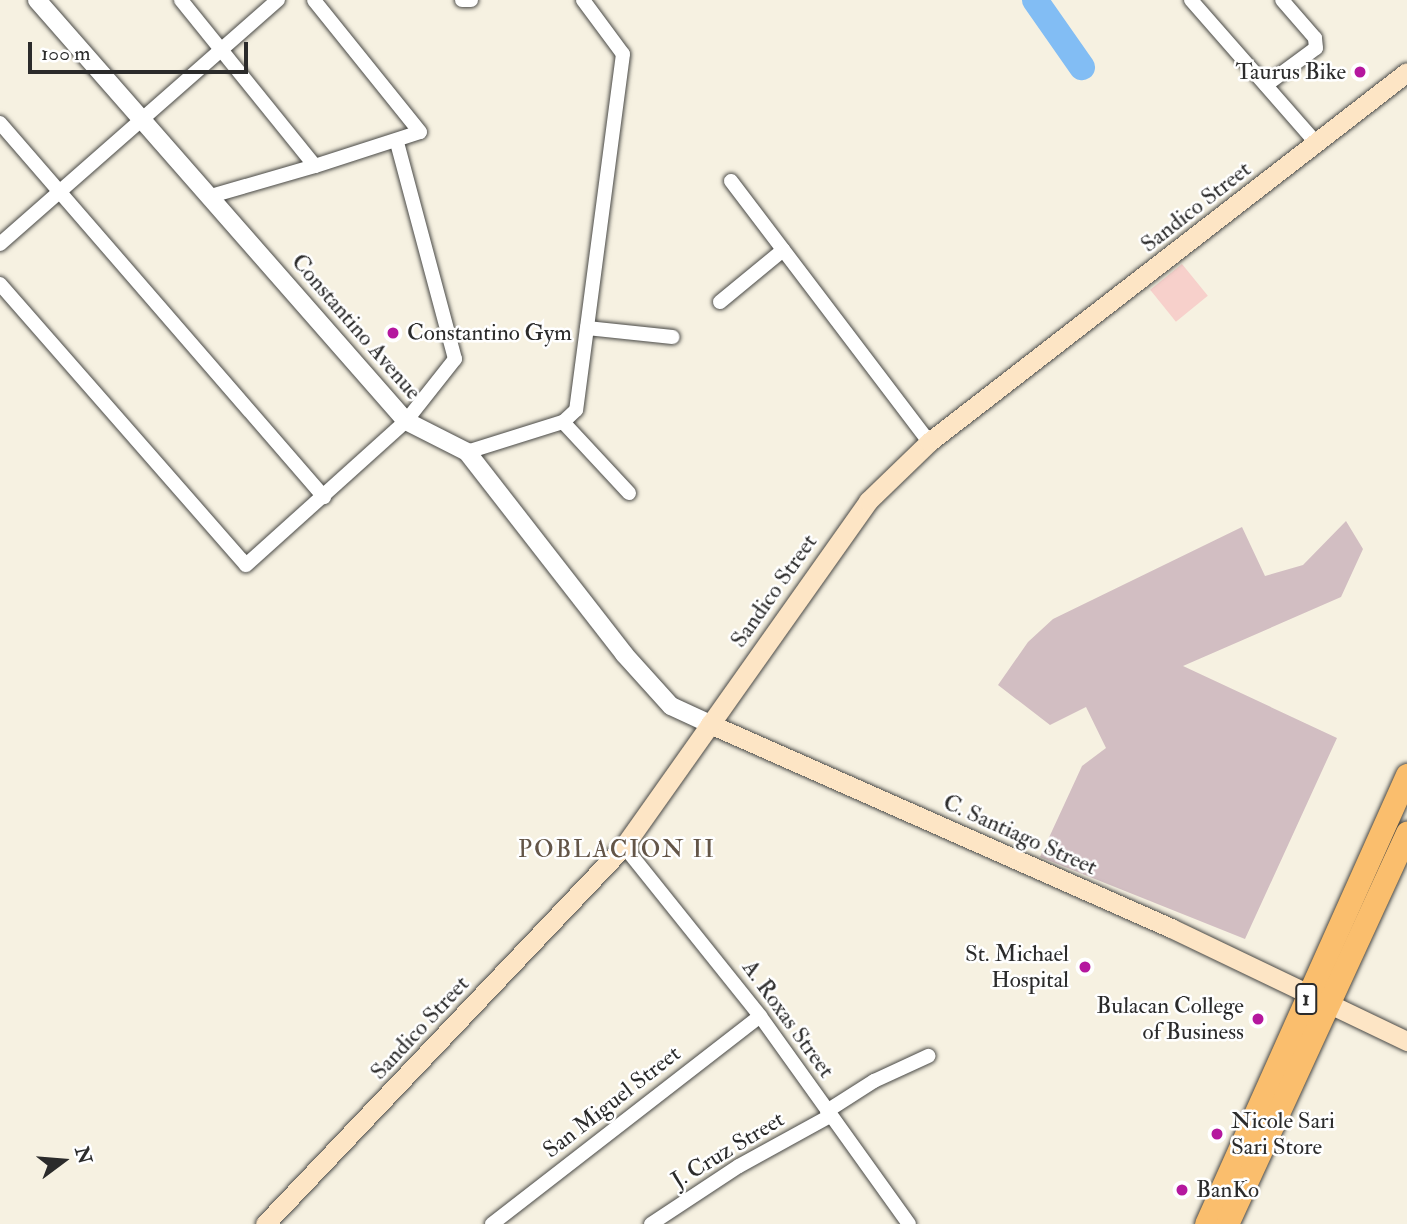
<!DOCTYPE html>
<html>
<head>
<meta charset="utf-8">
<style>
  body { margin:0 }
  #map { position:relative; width:1407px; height:1224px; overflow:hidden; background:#f6f1e1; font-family:"IM FELL Double Pica",serif }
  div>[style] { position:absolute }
  .built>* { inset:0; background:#f7d0cb; transform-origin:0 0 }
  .industrial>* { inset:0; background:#d2bec2 }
  .river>* { height:26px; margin:-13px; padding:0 13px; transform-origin:13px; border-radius:13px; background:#82bdf4 }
  .roads { filter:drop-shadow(0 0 2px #494946) drop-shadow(0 0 2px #494946) }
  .minor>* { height:14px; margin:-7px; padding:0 7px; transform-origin:7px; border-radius:7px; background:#fff }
  .tertiary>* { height:18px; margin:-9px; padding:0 9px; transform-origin:9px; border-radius:9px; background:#fff }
  .secondary>* { height:19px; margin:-9.5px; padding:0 9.5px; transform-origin:9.5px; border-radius:9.5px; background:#fde5c5 }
  .trunk>* { height:23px; margin:-11.5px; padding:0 11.5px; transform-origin:11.5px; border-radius:11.5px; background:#fabe6d }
  .dots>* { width:19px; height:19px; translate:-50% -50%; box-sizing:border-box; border:4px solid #fff; border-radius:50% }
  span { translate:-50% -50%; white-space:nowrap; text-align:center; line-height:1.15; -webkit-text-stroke:5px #fff; paint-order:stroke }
  .shield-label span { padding:2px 5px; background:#fff; border:2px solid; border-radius:5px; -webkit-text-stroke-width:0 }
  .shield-label { font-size:21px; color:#2b2b2b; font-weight:700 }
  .poi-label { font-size:23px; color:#2b2b2b }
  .right { translate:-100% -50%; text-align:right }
  .left { translate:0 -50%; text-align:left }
  .street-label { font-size:23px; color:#2b2b2b }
  .neighbourhood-label { font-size:24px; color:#635547; letter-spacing:2px }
  .north { position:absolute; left:28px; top:1126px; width:70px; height:70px; -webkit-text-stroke:5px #fff; paint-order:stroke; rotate:74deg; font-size:19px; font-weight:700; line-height:28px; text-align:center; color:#2b2b2b }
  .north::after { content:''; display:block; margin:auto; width:24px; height:32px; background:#2b2b2b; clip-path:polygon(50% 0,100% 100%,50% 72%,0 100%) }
  .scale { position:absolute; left:28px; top:42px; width:220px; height:32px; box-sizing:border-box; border:4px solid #2b2b2b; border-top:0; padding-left:9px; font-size:21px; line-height:24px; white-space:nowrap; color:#2b2b2b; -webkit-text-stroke:5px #fff; paint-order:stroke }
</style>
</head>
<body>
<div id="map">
  <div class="built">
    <i style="left:1182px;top:264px;width:41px;height:41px;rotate:51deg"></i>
  </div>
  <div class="industrial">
    <i style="clip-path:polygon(1346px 521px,1363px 549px,1341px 597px,1183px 666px,1337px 738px,1245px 939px,1040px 857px,1082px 766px,1106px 748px,1086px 707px,1050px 725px,998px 685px,1028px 642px,1053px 619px,1242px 527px,1265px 576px,1303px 565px)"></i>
  </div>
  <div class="river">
    <i style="left:1035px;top:0;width:82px;rotate:55deg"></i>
  </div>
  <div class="roads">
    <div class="minor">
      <i style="left:181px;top:0;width:213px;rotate:51.1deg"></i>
      <i style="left:315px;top:166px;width:110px;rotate:-17.9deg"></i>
      <i style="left:420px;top:132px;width:169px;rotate:-128.8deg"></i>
      <i style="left:462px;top:0;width:9px"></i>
      <i style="left:583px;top:0;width:67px;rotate:53.5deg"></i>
      <i style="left:623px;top:54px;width:359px;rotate:97.5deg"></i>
      <i style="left:576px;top:410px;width:18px;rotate:137deg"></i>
      <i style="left:563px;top:422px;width:97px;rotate:47.1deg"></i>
      <i style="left:1191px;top:0;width:191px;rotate:48.8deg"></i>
      <i style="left:1266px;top:85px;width:62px;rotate:-36.5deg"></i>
      <i style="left:1316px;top:48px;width:10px;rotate:-96deg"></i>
      <i style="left:1315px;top:38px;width:50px;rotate:-131deg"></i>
      <i style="left:0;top:123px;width:495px;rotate:49.1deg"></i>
      <i style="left:731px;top:181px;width:328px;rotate:52.8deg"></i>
      <i style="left:211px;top:196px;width:108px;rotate:-16.1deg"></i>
      <i style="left:0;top:244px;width:370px;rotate:-41.3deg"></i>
      <i style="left:0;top:284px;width:373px;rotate:48.8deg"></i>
      <i style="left:246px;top:565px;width:215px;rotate:-42deg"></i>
      <i style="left:406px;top:421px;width:79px;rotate:-51.7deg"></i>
      <i style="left:455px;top:359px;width:225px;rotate:-105deg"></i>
      <i style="left:720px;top:302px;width:82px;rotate:-39.5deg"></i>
      <i style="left:587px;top:328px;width:86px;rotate:6deg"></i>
      <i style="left:467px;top:452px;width:101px;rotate:-17.4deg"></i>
      <i style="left:624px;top:846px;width:218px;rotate:51.3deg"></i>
      <i style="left:760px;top:1016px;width:256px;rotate:54.4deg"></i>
      <i style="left:827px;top:1111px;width:56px;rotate:-32.6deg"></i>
      <i style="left:874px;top:1081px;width:60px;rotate:-24.8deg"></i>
      <i style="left:492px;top:1224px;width:339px;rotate:-37.8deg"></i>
      <i style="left:651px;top:1224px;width:105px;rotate:-33.4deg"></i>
      <i style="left:739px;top:1166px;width:104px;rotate:-28.8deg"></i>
    </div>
    <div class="tertiary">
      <i style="left:37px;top:0;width:560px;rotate:48.77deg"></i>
      <i style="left:406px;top:421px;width:68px;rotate:26.9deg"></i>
      <i style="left:467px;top:452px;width:256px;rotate:52.1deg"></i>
      <i style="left:624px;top:654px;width:70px;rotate:47.9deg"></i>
      <i style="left:671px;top:706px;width:43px;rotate:24.8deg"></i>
    </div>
    <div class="secondary">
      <i style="left:710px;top:724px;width:504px;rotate:23.87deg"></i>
      <i style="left:1171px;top:928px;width:262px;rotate:25.6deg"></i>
      <i style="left:265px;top:1224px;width:521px;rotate:-46.48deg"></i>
      <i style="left:624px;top:846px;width:423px;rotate:-54.7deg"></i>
      <i style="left:868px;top:501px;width:85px;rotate:-44deg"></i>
      <i style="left:929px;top:442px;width:604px;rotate:-37.74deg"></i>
    </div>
    <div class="trunk">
      <i style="left:1206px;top:1224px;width:492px;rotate:-65.9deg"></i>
      <i style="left:1227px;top:1224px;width:431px;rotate:-65.3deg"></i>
    </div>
  </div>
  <div class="dots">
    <i style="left:1360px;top:72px;background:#b5179e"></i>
    <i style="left:393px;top:333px;background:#b5179e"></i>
    <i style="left:1085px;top:967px;background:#b5179e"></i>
    <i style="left:1258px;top:1019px;background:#b5179e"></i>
    <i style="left:1217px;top:1134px;background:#b5179e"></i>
    <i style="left:1182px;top:1190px;background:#b5179e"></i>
  </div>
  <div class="shield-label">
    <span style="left:1306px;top:999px">1</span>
  </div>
  <div class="poi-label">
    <span class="right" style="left:1346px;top:72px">Taurus Bike</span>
    <span class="left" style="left:407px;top:333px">Constantino Gym</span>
    <span class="right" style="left:1069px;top:967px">St. Michael<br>Hospital</span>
    <span class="right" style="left:1244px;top:1019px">Bulacan College<br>of Business</span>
    <span class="left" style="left:1231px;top:1134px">Nicole Sari<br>Sari Store</span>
    <span class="left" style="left:1196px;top:1190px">BanKo</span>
  </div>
  <div class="street-label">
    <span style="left:1196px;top:207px;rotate:-38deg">Sandico Street</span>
    <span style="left:356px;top:327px;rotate:49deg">Constantino Avenue</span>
    <span style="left:774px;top:591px;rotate:-55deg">Sandico Street</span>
    <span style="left:1020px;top:835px;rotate:24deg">C. Santiago Street</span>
    <span style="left:788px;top:1019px;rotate:54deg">A. Roxas Street</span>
    <span style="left:420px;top:1028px;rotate:-47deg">Sandico Street</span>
    <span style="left:612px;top:1102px;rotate:-38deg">San Miguel Street</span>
    <span style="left:728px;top:1150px;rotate:-31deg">J. Cruz Street</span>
  </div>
  <div class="neighbourhood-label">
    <span style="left:617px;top:850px">POBLACION II</span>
  </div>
  <div class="north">N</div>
  <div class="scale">100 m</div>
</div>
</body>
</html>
